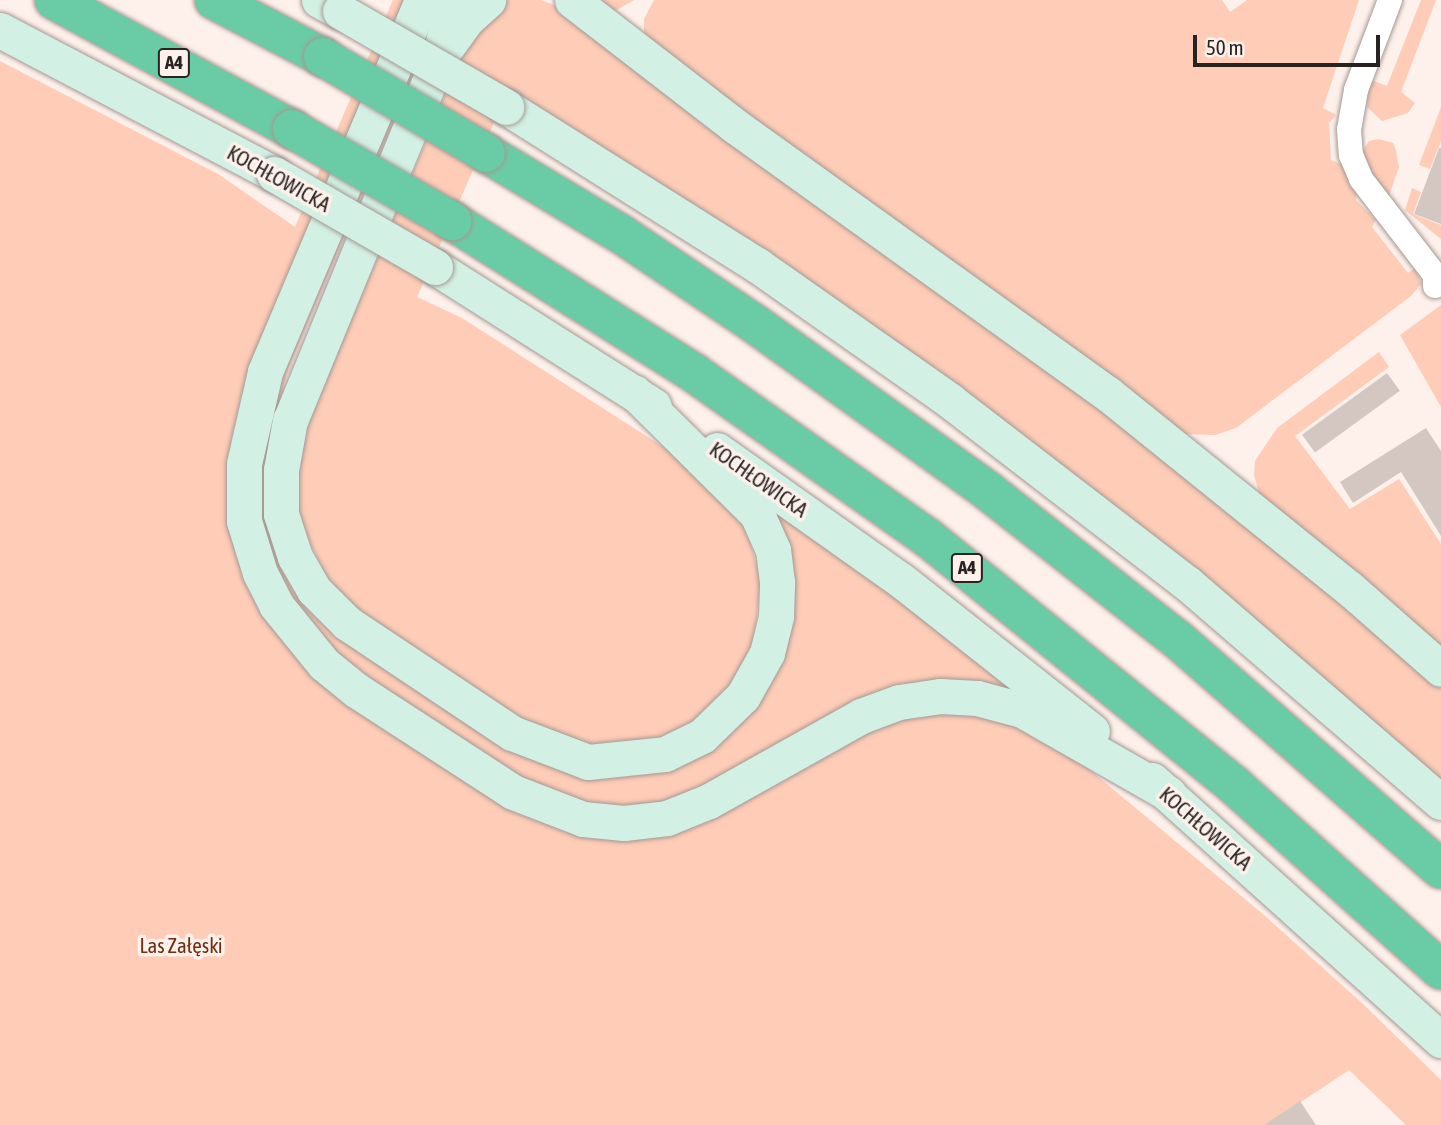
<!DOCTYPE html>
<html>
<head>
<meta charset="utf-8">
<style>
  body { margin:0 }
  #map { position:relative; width:1441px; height:1125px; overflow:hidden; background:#fef0eb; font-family:"Asap Condensed",sans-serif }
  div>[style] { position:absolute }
  .green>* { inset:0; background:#feccb7 }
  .building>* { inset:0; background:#d4c7c2; transform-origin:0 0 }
  .roads { filter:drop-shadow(0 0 2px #a49893) drop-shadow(0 0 2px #a49893) }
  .street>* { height:24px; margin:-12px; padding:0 12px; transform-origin:12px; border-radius:12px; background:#fff }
  .secondary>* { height:35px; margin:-17.5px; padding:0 17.5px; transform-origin:17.5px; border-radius:17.5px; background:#d2f0e4 }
  .highway>* { height:38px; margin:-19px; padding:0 19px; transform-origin:19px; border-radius:19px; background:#6acca6 }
  .bridges { filter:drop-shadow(0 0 2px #a49893) drop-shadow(0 0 2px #a49893) }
  .secondary-bridge>* { height:35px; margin:-17.5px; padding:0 17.5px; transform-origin:17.5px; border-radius:17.5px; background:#d2f0e4 }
  .highway-bridge>* { height:38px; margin:-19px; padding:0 19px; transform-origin:19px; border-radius:19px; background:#6acca6 }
  span { translate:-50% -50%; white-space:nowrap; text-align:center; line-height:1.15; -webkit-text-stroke:7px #fef0eb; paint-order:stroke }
  .shield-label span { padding:2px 5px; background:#fef0eb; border:2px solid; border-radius:5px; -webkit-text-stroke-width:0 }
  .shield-label { font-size:19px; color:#282321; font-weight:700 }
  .street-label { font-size:21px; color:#282321 }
  .park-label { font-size:21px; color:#6f2f10 }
  .scale { position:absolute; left:1193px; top:35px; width:187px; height:32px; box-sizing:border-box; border:4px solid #282321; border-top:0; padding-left:9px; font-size:21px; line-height:24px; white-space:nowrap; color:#282321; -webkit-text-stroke:5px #fef0eb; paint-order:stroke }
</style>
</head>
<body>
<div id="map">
  <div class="green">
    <i style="clip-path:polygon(393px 0,406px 0,241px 398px,232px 437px,229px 458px,273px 625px,599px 834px,885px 721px,959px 710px,1005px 719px,1072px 755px,1264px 915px,1363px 1004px,1441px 1080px,1441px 1125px,1406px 1125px,1349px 1070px,1274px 1120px,1277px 1125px,0 1125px,0 61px,218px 174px,295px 227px)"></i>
    <i style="clip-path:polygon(436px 0,443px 0,289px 367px,263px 454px,266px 524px,280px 563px,299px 593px,325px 622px,360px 649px,533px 758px,573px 771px,637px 773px,670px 766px,706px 749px,758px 699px,775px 670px,786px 635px,790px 574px,785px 542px,770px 508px,773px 505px,1016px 687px,1015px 692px,957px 682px,888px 690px,856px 703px,693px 795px,628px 809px,586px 807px,522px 781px,471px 749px,346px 666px,312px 633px,288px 600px,260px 527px,257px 453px,284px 364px)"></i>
    <i style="clip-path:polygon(504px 0,541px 0,554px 5px,1089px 396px,1441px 685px,1441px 783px,508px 91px,417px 297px,462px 318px,676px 455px,746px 528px,761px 579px,754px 641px,738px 675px,702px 716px,664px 738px,595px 746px,520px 720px,366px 617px,329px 582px,299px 521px,296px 479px,306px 429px,474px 26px)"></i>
    <i style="clip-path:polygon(592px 0,634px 0,615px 11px)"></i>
    <i style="clip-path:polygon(654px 0,1222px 0,1230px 12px,1247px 0,1359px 0,1323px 108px,1336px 115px,1329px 123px,1331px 160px,1343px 165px,1357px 188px,1356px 200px,1376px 220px,1372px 227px,1408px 273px,1416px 267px,1421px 284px,1411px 296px,1236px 428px,1215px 435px,1185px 434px,742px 116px,644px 34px,644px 19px)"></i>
    <i style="clip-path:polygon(1421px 0,1436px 0,1401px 92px,1415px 103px,1408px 113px,1382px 121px,1367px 107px,1368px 84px,1374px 81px,1387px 86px)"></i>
    <i style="clip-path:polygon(1441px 107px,1441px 141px,1430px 169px,1419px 165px)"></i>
    <i style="clip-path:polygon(1378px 139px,1393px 143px,1396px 151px,1399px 167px,1388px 198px,1368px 173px,1361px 153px,1369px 141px)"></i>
    <i style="clip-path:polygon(1412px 188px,1421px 192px,1413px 214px,1441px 225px,1441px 239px,1405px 210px)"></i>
    <i style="clip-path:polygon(1441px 305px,1441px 407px,1400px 335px)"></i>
    <i style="clip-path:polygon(1379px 352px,1389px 367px,1295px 436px,1350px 509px,1399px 479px,1441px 544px,1441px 650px,1270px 505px,1259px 493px,1254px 475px,1255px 461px,1277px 428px)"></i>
  </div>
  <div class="building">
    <i style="clip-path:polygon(1439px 148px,1441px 148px,1441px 224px,1414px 214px)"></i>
    <i style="left:1387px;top:373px;width:22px;height:105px;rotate:54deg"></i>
    <i style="clip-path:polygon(1426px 428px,1441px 451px,1441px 536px,1401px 472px,1353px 503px,1340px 482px)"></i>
    <i style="clip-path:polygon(1300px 1101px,1316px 1125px,1264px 1125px)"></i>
  </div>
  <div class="roads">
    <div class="street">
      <i style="left:1390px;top:0;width:96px;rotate:110.7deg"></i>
      <i style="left:1356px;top:90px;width:40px;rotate:100deg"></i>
      <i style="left:1349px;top:129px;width:26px;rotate:86deg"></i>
      <i style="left:1351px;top:155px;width:26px;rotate:67deg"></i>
      <i style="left:1361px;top:179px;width:121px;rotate:52.4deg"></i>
      <i style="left:1435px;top:275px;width:11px;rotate:90deg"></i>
    </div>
    <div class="secondary">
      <i style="left:319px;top:0;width:24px;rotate:28deg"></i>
      <i style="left:422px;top:0;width:404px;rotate:112.9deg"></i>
      <i style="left:265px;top:372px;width:94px;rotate:102.9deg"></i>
      <i style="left:244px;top:464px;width:57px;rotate:90deg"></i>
      <i style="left:244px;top:521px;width:54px;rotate:72.9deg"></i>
      <i style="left:260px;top:573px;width:36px;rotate:63deg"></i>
      <i style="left:276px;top:605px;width:76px;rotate:50.9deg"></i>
      <i style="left:324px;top:664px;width:41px;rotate:39.1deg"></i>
      <i style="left:356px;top:690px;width:187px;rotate:33deg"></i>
      <i style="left:513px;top:792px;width:75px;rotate:21.1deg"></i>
      <i style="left:583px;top:819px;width:41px;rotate:5.6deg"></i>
      <i style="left:624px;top:823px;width:43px;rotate:-6.6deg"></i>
      <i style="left:667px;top:818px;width:45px;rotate:-22deg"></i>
      <i style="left:709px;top:801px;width:174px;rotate:-29.2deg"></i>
      <i style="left:861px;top:716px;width:40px;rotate:-20.2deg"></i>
      <i style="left:899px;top:702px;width:41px;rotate:-8.3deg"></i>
      <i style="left:940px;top:696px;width:37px;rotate:3deg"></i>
      <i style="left:977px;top:698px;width:47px;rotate:14.9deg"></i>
      <i style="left:1022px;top:710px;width:169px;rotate:29.7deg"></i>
      <i style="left:454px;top:0;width:62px;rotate:104.9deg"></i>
      <i style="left:438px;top:60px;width:389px;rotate:112.3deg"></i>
      <i style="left:290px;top:420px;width:51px;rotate:100.2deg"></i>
      <i style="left:281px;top:470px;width:44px;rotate:90deg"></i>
      <i style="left:281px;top:514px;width:45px;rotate:72deg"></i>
      <i style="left:295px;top:557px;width:38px;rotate:60deg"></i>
      <i style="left:314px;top:590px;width:47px;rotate:45deg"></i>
      <i style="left:347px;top:623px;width:198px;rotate:33.7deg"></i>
      <i style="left:512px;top:733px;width:81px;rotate:20.9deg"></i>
      <i style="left:588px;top:762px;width:77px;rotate:-5.9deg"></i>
      <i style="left:665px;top:754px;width:41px;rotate:-25.9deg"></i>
      <i style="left:702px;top:736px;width:57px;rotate:-44.3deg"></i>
      <i style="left:743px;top:696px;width:49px;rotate:-60.8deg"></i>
      <i style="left:767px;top:653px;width:38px;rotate:-76deg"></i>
      <i style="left:776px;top:616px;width:34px;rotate:-88deg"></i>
      <i style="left:777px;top:582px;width:32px;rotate:-97deg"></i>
      <i style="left:773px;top:550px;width:39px;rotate:-114deg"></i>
      <i style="left:757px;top:514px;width:172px;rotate:-135.2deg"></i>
      <i style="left:572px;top:0;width:206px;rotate:37.7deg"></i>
      <i style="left:735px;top:126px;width:458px;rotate:35.7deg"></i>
      <i style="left:1107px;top:393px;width:312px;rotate:38.9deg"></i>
      <i style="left:1350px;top:589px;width:121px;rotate:41.3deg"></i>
      <i style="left:0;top:30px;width:310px;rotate:27.7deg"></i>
      <i style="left:446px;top:48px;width:34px;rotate:-54deg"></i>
      <i style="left:466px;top:20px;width:30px;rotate:-42deg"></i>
      <i style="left:506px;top:107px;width:297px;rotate:32.2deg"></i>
      <i style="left:757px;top:265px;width:235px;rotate:35.1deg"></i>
      <i style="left:949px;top:400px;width:300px;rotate:37.6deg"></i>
      <i style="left:1187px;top:583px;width:335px;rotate:40.8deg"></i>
      <i style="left:435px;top:267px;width:259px;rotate:32.4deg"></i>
      <i style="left:717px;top:450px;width:227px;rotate:35.3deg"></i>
      <i style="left:902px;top:581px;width:242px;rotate:38.3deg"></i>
      <i style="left:1152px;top:780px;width:389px;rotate:42deg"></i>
    </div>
    <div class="highway">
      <i style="left:54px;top:0;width:271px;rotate:28.5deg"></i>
      <i style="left:214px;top:0;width:123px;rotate:27.6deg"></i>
      <i style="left:486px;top:153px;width:157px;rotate:31deg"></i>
      <i style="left:621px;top:234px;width:161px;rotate:33.9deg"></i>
      <i style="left:755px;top:324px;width:287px;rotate:35.6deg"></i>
      <i style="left:988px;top:491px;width:240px;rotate:38.1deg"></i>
      <i style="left:1177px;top:639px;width:350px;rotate:41.1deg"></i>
      <i style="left:452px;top:221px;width:286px;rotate:32.1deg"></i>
      <i style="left:694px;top:373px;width:286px;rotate:35.2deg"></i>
      <i style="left:928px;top:538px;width:395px;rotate:38.9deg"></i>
      <i style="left:1235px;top:786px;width:276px;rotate:41.8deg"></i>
    </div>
  </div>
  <div class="bridges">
    <div class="secondary-bridge">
      <i style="left:340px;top:11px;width:192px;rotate:30deg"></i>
      <i style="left:274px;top:174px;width:186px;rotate:30deg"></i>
    </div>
    <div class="highway-bridge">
      <i style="left:323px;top:57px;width:189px;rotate:30.5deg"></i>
      <i style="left:292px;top:129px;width:185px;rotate:29.9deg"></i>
    </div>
  </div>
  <div class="shield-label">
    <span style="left:174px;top:63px">A4</span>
    <span style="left:967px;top:568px">A4</span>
  </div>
  <div class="street-label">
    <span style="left:279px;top:178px;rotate:29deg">KOCHŁOWICKA</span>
    <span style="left:759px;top:479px;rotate:35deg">KOCHŁOWICKA</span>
    <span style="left:1206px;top:828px;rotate:41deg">KOCHŁOWICKA</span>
  </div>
  <div class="park-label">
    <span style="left:181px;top:945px">Las Załęski</span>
  </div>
  <div class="scale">50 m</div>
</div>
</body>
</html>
